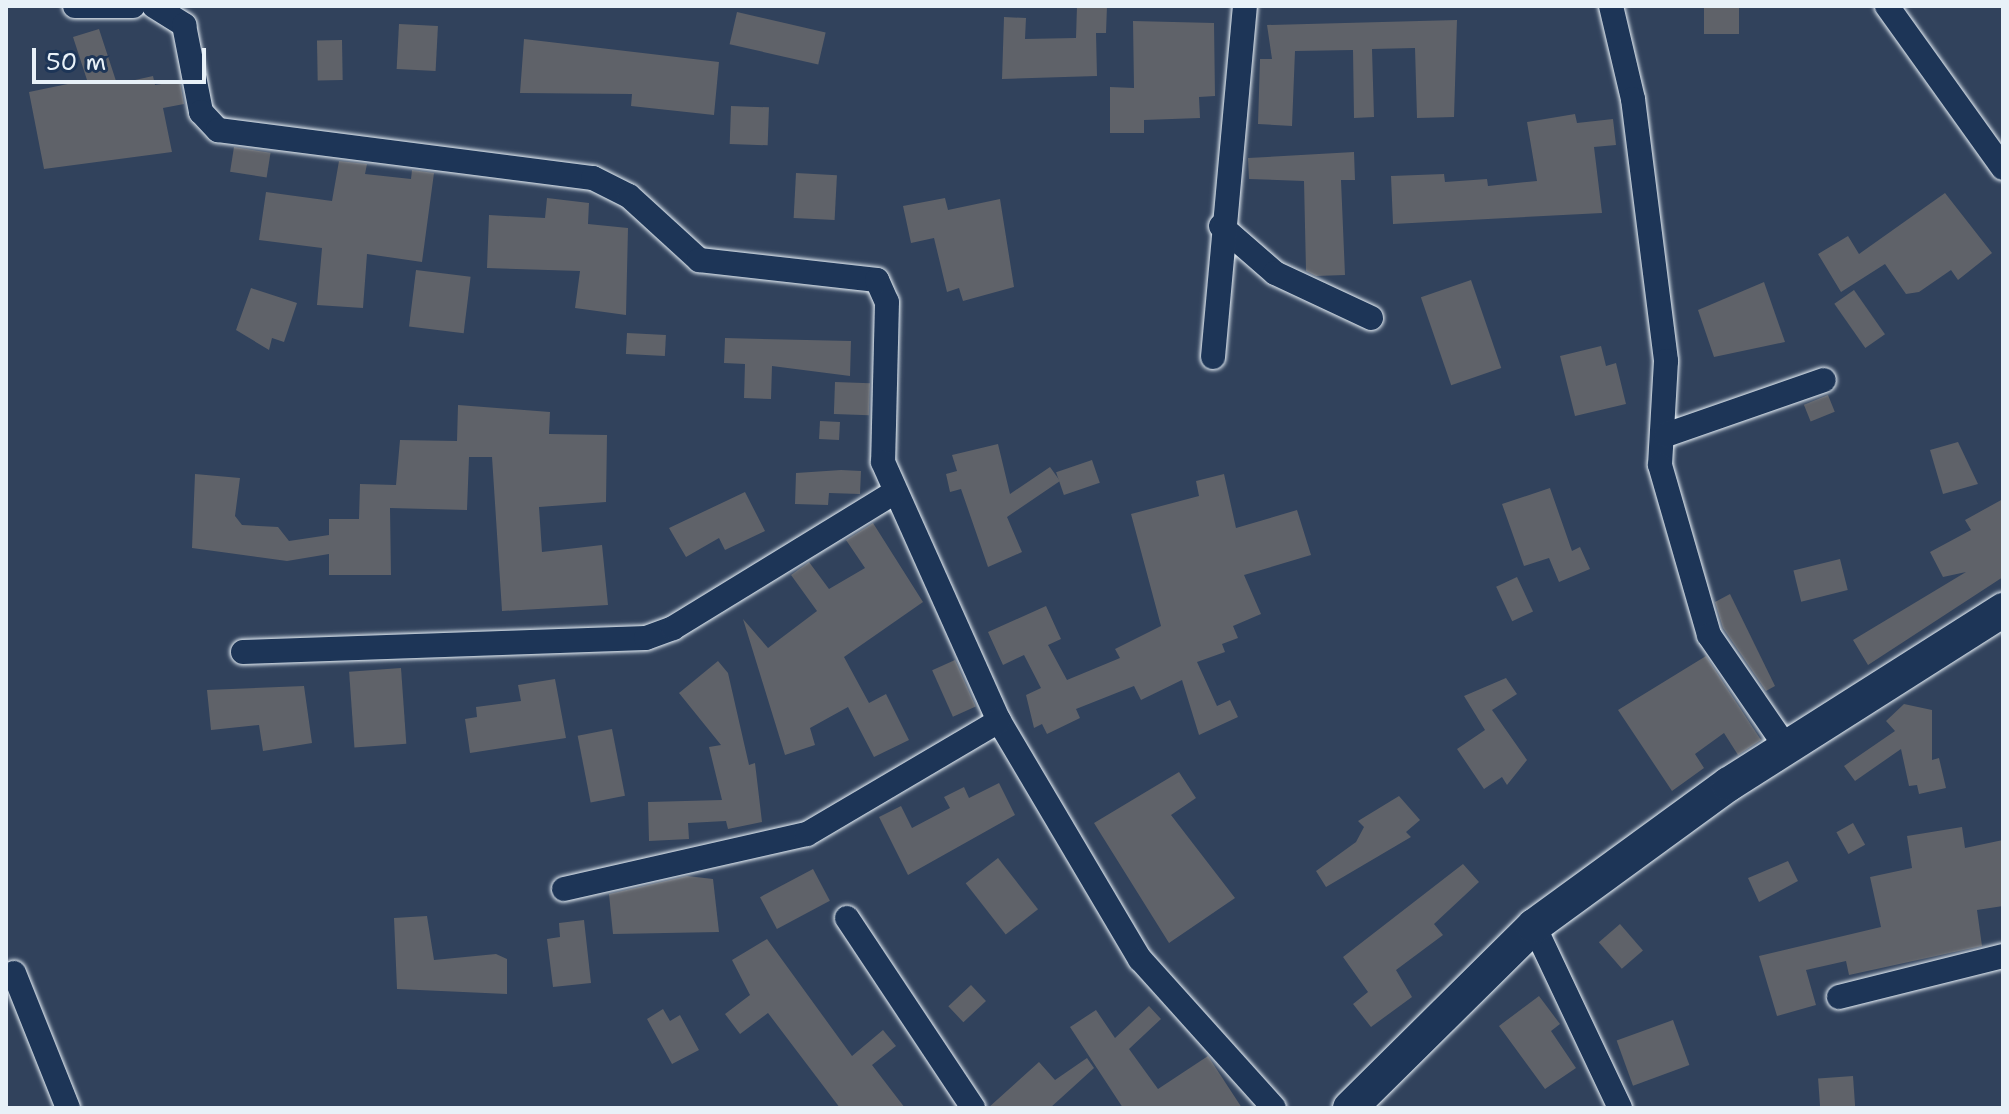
<!DOCTYPE html>
<html>
<head>
<meta charset="utf-8">
<style>
  body { margin:0 }
  #map { position:relative; width:2009px; height:1114px; overflow:hidden; background:#31425c; font-family:"Shantell Sans",sans-serif }
  div>[style] { position:absolute }
  .building>* { inset:0; background:#5f6269; transform-origin:0 0 }
  .roads { filter:drop-shadow(0 0 2px #e8f1f8) drop-shadow(0 0 2px #e8f1f8) }
  .street>* { height:24px; margin:-12px; padding:0 12px; transform-origin:12px; border-radius:12px; background:#1d3557 }
  .secondary>* { height:34px; margin:-17px; padding:0 17px; transform-origin:17px; border-radius:17px; background:#1d3557 }
  span { translate:-50% -50%; white-space:nowrap; text-align:center; line-height:1.15; -webkit-text-stroke:6px #1d3557; paint-order:stroke }
  .frame { position:absolute; inset:0; border:8px solid #e8f1f8; pointer-events:none }
  .scale { position:absolute; left:32px; top:48px; width:174px; height:36px; box-sizing:border-box; border:4px solid #e8f1f8; border-top:0; padding-left:10px; font-size:24px; line-height:28px; white-space:nowrap; color:#e8f1f8; -webkit-text-stroke:6px #1d3557; paint-order:stroke }
</style>
</head>
<body>
<div id="map">
  <div class="building">
    <i style="clip-path:polygon(1077px 6px,1107px 6px,1106px 33px,1096px 33px,1097px 76px,1002px 79px,1004px 17px,1026px 18px,1025px 39px,1076px 38px)"></i>
    <i style="left:1704px;top:6px;width:35px;height:28px"></i>
    <i style="left:737px;top:12px;width:91px;height:33px;rotate:13deg"></i>
    <i style="clip-path:polygon(1457px 20px,1454px 117px,1417px 118px,1415px 48px,1372px 49px,1374px 117px,1354px 118px,1353px 50px,1295px 51px,1292px 126px,1258px 124px,1260px 59px,1272px 59px,1267px 25px)"></i>
    <i style="clip-path:polygon(1133px 21px,1214px 23px,1215px 96px,1199px 97px,1200px 118px,1144px 120px,1144px 133px,1110px 133px,1110px 87px,1134px 88px)"></i>
    <i style="left:399px;top:24px;width:39px;height:45px;rotate:3deg"></i>
    <i style="clip-path:polygon(99px 29px,117px 84px,153px 76px,155px 85px,180px 81px,184px 104px,163px 108px,172px 152px,44px 169px,29px 92px,87px 80px,73px 37px)"></i>
    <i style="clip-path:polygon(524px 39px,719px 62px,714px 115px,631px 106px,632px 94px,520px 93px)"></i>
    <i style="left:342px;top:40px;width:40px;height:25px;rotate:89deg"></i>
    <i style="left:731px;top:106px;width:38px;height:38px;rotate:2deg"></i>
    <i style="clip-path:polygon(1575px 114px,1577px 123px,1613px 119px,1616px 145px,1594px 147px,1602px 213px,1393px 224px,1391px 176px,1444px 174px,1445px 182px,1487px 179px,1488px 186px,1537px 181px,1527px 122px)"></i>
    <i style="left:234px;top:147px;width:37px;height:25px;rotate:9deg"></i>
    <i style="clip-path:polygon(1354px 152px,1355px 180px,1341px 180px,1345px 275px,1316px 276px,1306px 271px,1304px 181px,1249px 179px,1248px 158px)"></i>
    <i style="clip-path:polygon(339px 161px,367px 164px,365px 174px,411px 179px,412px 170px,434px 173px,422px 262px,367px 254px,363px 308px,317px 305px,322px 248px,259px 240px,266px 192px,332px 201px)"></i>
    <i style="left:796px;top:173px;width:41px;height:45px;rotate:3deg"></i>
    <i style="clip-path:polygon(1945px 193px,1992px 253px,1958px 280px,1951px 270px,1919px 292px,1906px 294px,1885px 264px,1841px 292px,1818px 254px,1848px 236px,1859px 254px)"></i>
    <i style="clip-path:polygon(547px 198px,589px 203px,588px 224px,628px 228px,626px 315px,575px 308px,580px 271px,487px 268px,489px 215px,545px 218px)"></i>
    <i style="clip-path:polygon(945px 198px,948px 210px,1000px 199px,1014px 287px,963px 301px,959px 288px,947px 292px,934px 238px,911px 243px,903px 206px)"></i>
    <i style="left:416px;top:270px;width:55px;height:57px;rotate:7deg"></i>
    <i style="left:1471px;top:280px;width:93px;height:53px;rotate:71deg"></i>
    <i style="clip-path:polygon(1764px 282px,1785px 342px,1714px 357px,1698px 310px)"></i>
    <i style="clip-path:polygon(251px 288px,297px 303px,284px 342px,272px 338px,269px 350px,236px 330px)"></i>
    <i style="left:1854px;top:290px;width:54px;height:24px;rotate:55deg"></i>
    <i style="left:627px;top:333px;width:39px;height:21px;rotate:3deg"></i>
    <i style="clip-path:polygon(725px 338px,851px 341px,850px 376px,772px 366px,771px 399px,744px 398px,745px 364px,724px 363px)"></i>
    <i style="clip-path:polygon(1601px 346px,1606px 366px,1616px 363px,1626px 404px,1575px 416px,1560px 356px)"></i>
    <i style="left:835px;top:382px;width:35px;height:32px;rotate:2deg"></i>
    <i style="left:1828px;top:395px;width:18px;height:26px;rotate:68deg"></i>
    <i style="clip-path:polygon(458px 405px,550px 412px,549px 434px,607px 435px,606px 502px,539px 507px,542px 552px,602px 545px,608px 605px,502px 611px,492px 457px,469px 457px,467px 510px,390px 508px,391px 575px,329px 575px,329px 554px,287px 561px,192px 548px,195px 474px,240px 478px,235px 516px,242px 525px,278px 527px,289px 541px,329px 535px,329px 519px,359px 519px,360px 484px,396px 485px,400px 440px,457px 441px)"></i>
    <i style="left:820px;top:421px;width:20px;height:18px;rotate:3deg"></i>
    <i style="clip-path:polygon(1958px 442px,1978px 484px,1943px 494px,1930px 450px)"></i>
    <i style="clip-path:polygon(998px 444px,1010px 494px,1050px 467px,1060px 481px,1007px 517px,1022px 552px,988px 567px,961px 489px,950px 492px,946px 474px,957px 471px,952px 455px)"></i>
    <i style="left:1092px;top:460px;width:24px;height:38px;rotate:71deg"></i>
    <i style="clip-path:polygon(841px 470px,861px 471px,860px 494px,829px 493px,828px 505px,795px 504px,796px 473px)"></i>
    <i style="clip-path:polygon(1224px 474px,1236px 528px,1297px 510px,1311px 555px,1244px 575px,1261px 614px,1233px 626px,1238px 638px,1222px 644px,1225px 652px,1197px 662px,1217px 706px,1230px 700px,1238px 717px,1199px 735px,1182px 680px,1141px 700px,1134px 686px,1076px 709px,1080px 718px,1047px 734px,1042px 724px,1034px 728px,1026px 695px,1041px 688px,1024px 655px,1003px 665px,988px 632px,1046px 606px,1061px 639px,1048px 645px,1067px 680px,1120px 658px,1115px 649px,1161px 626px,1131px 514px,1199px 496px,1196px 481px)"></i>
    <i style="clip-path:polygon(1550px 488px,1572px 551px,1580px 547px,1590px 569px,1559px 582px,1549px 558px,1524px 566px,1502px 504px)"></i>
    <i style="clip-path:polygon(745px 492px,765px 531px,725px 550px,719px 538px,686px 557px,669px 528px)"></i>
    <i style="clip-path:polygon(2003px 499px,2003px 577px,1868px 665px,1853px 640px,1966px 572px,1943px 577px,1930px 552px,1971px 530px,1965px 520px)"></i>
    <i style="clip-path:polygon(873px 523px,923px 602px,844px 657px,869px 703px,886px 694px,909px 740px,874px 757px,848px 707px,810px 728px,815px 745px,785px 755px,743px 619px,768px 648px,817px 611px,791px 575px,809px 562px,829px 589px,865px 568px,846px 540px)"></i>
    <i style="left:1840px;top:559px;width:32px;height:48px;rotate:76deg"></i>
    <i style="left:1517px;top:577px;width:38px;height:23px;rotate:65deg"></i>
    <i style="clip-path:polygon(1730px 594px,1775px 686px,1766px 691px,1723px 628px,1715px 602px)"></i>
    <i style="clip-path:polygon(1706px 656px,1761px 740px,1738px 755px,1724px 733px,1695px 754px,1704px 768px,1672px 791px,1618px 710px)"></i>
    <i style="left:955px;top:660px;width:51px;height:25px;rotate:66deg"></i>
    <i style="clip-path:polygon(718px 661px,728px 673px,749px 765px,755px 763px,762px 822px,728px 829px,726px 821px,688px 823px,689px 839px,649px 841px,648px 802px,722px 800px,709px 747px,721px 745px,679px 693px)"></i>
    <i style="left:401px;top:668px;width:76px;height:52px;rotate:86deg"></i>
    <i style="clip-path:polygon(1506px 678px,1517px 694px,1492px 710px,1527px 760px,1507px 785px,1502px 777px,1484px 789px,1457px 749px,1485px 730px,1464px 696px)"></i>
    <i style="clip-path:polygon(555px 679px,566px 738px,470px 753px,465px 719px,477px 717px,476px 707px,521px 701px,518px 685px)"></i>
    <i style="clip-path:polygon(304px 686px,312px 743px,263px 751px,259px 725px,211px 730px,207px 690px)"></i>
    <i style="clip-path:polygon(1904px 704px,1932px 710px,1932px 760px,1939px 758px,1946px 788px,1919px 794px,1917px 785px,1909px 786px,1901px 749px,1855px 781px,1844px 766px,1895px 731px,1886px 721px)"></i>
    <i style="left:612px;top:729px;width:68px;height:35px;rotate:79deg"></i>
    <i style="clip-path:polygon(1179px 772px,1196px 798px,1171px 815px,1235px 898px,1169px 943px,1094px 823px)"></i>
    <i style="clip-path:polygon(999px 783px,1015px 815px,908px 875px,879px 817px,901px 806px,912px 828px,950px 808px,944px 797px,964px 787px,969px 798px)"></i>
    <i style="clip-path:polygon(1399px 796px,1420px 820px,1406px 832px,1411px 837px,1326px 887px,1316px 871px,1356px 842px,1364px 827px,1358px 821px)"></i>
    <i style="left:1853px;top:823px;width:25px;height:19px;rotate:61deg"></i>
    <i style="clip-path:polygon(1962px 827px,1965px 848px,2003px 840px,2003px 906px,1977px 910px,1982px 946px,1849px 975px,1846px 961px,1806px 970px,1816px 1005px,1777px 1016px,1759px 956px,1881px 927px,1870px 877px,1912px 868px,1907px 836px)"></i>
    <i style="left:998px;top:858px;width:65px;height:41px;rotate:52deg"></i>
    <i style="clip-path:polygon(1788px 861px,1798px 881px,1759px 902px,1748px 878px)"></i>
    <i style="clip-path:polygon(1463px 864px,1479px 882px,1434px 924px,1443px 935px,1396px 970px,1412px 997px,1371px 1027px,1353px 1004px,1368px 992px,1343px 957px)"></i>
    <i style="left:813px;top:869px;width:36px;height:60px;rotate:62deg"></i>
    <i style="clip-path:polygon(687px 876px,713px 879px,719px 932px,613px 934px,609px 894px)"></i>
    <i style="clip-path:polygon(427px 916px,434px 960px,496px 954px,507px 959px,507px 994px,397px 989px,394px 918px)"></i>
    <i style="clip-path:polygon(584px 920px,591px 983px,553px 987px,547px 939px,560px 937px,559px 923px)"></i>
    <i style="left:1620px;top:924px;width:35px;height:28px;rotate:49deg"></i>
    <i style="clip-path:polygon(767px 939px,852px 1056px,883px 1030px,896px 1046px,872px 1065px,905px 1108px,840px 1108px,768px 1013px,740px 1034px,725px 1014px,750px 995px,732px 960px)"></i>
    <i style="left:971px;top:985px;width:22px;height:31px;rotate:47deg"></i>
    <i style="clip-path:polygon(1539px 996px,1560px 1024px,1551px 1031px,1576px 1068px,1545px 1089px,1499px 1026px)"></i>
    <i style="clip-path:polygon(1149px 1006px,1161px 1019px,1129px 1049px,1158px 1089px,1208px 1056px,1242px 1108px,1123px 1108px,1070px 1027px,1096px 1010px,1115px 1038px)"></i>
    <i style="clip-path:polygon(663px 1009px,670px 1021px,680px 1015px,699px 1050px,672px 1064px,647px 1019px)"></i>
    <i style="left:1673px;top:1020px;width:48px;height:60px;rotate:70deg"></i>
    <i style="clip-path:polygon(1087px 1058px,1094px 1068px,1050px 1108px,988px 1108px,1039px 1062px,1055px 1080px)"></i>
    <i style="left:1853px;top:1076px;width:32px;height:35px;rotate:86deg"></i>
  </div>
  <div class="roads">
    <div class="street">
      <i style="left:75px;top:6px;width:58px"></i>
      <i style="left:154px;top:6px;width:36px;rotate:32deg"></i>
      <i style="left:184px;top:25px;width:89px;rotate:78.9deg"></i>
      <i style="left:201px;top:112px;width:25px;rotate:47deg"></i>
      <i style="left:218px;top:130px;width:378px;rotate:7.3deg"></i>
      <i style="left:593px;top:178px;width:40px;rotate:26.6deg"></i>
      <i style="left:629px;top:196px;width:95px;rotate:42.4deg"></i>
      <i style="left:699px;top:260px;width:179px;rotate:6.4deg"></i>
      <i style="left:877px;top:280px;width:24px;rotate:66deg"></i>
      <i style="left:887px;top:302px;width:160px;rotate:91.4deg"></i>
      <i style="left:883px;top:462px;width:284px;rotate:65.9deg"></i>
      <i style="left:999px;top:721px;width:277px;rotate:59.4deg"></i>
      <i style="left:1140px;top:959px;width:200px;rotate:48deg"></i>
      <i style="left:1611px;top:6px;width:96px;rotate:76.7deg"></i>
      <i style="left:1633px;top:99px;width:264px;rotate:82.8deg"></i>
      <i style="left:1666px;top:361px;width:104px;rotate:93.3deg"></i>
      <i style="left:1660px;top:465px;width:177px;rotate:73.9deg"></i>
      <i style="left:1709px;top:635px;width:136px;rotate:55.5deg"></i>
      <i style="left:1887px;top:6px;width:199px;rotate:54.4deg"></i>
      <i style="left:1221px;top:226px;width:72px;rotate:41deg"></i>
      <i style="left:1275px;top:273px;width:106px;rotate:25.1deg"></i>
      <i style="left:1213px;top:357px;width:352px;rotate:-84.8deg"></i>
      <i style="left:1666px;top:435px;width:167px;rotate:-19.2deg"></i>
      <i style="left:243px;top:652px;width:403px;rotate:-2deg"></i>
      <i style="left:646px;top:638px;width:29px;rotate:-20deg"></i>
      <i style="left:673px;top:628px;width:257px;rotate:-31.5deg"></i>
      <i style="left:564px;top:889px;width:249px;rotate:-12.8deg"></i>
      <i style="left:807px;top:834px;width:223px;rotate:-30.5deg"></i>
      <i style="left:847px;top:918px;width:228px;rotate:56.4deg"></i>
      <i style="left:1534px;top:926px;width:201px;rotate:64.7deg"></i>
      <i style="left:14px;top:973px;width:145px;rotate:68.2deg"></i>
      <i style="left:1839px;top:997px;width:169px;rotate:-14deg"></i>
    </div>
    <div class="secondary">
      <i style="left:1350px;top:1108px;width:259px;rotate:-44.7deg"></i>
      <i style="left:1534px;top:926px;width:241px;rotate:-36.1deg"></i>
      <i style="left:1729px;top:784px;width:325px;rotate:-32.4deg"></i>
    </div>
  </div>
  <div class="frame"></div>
  <div class="scale">50 m</div>
</div>
</body>
</html>
